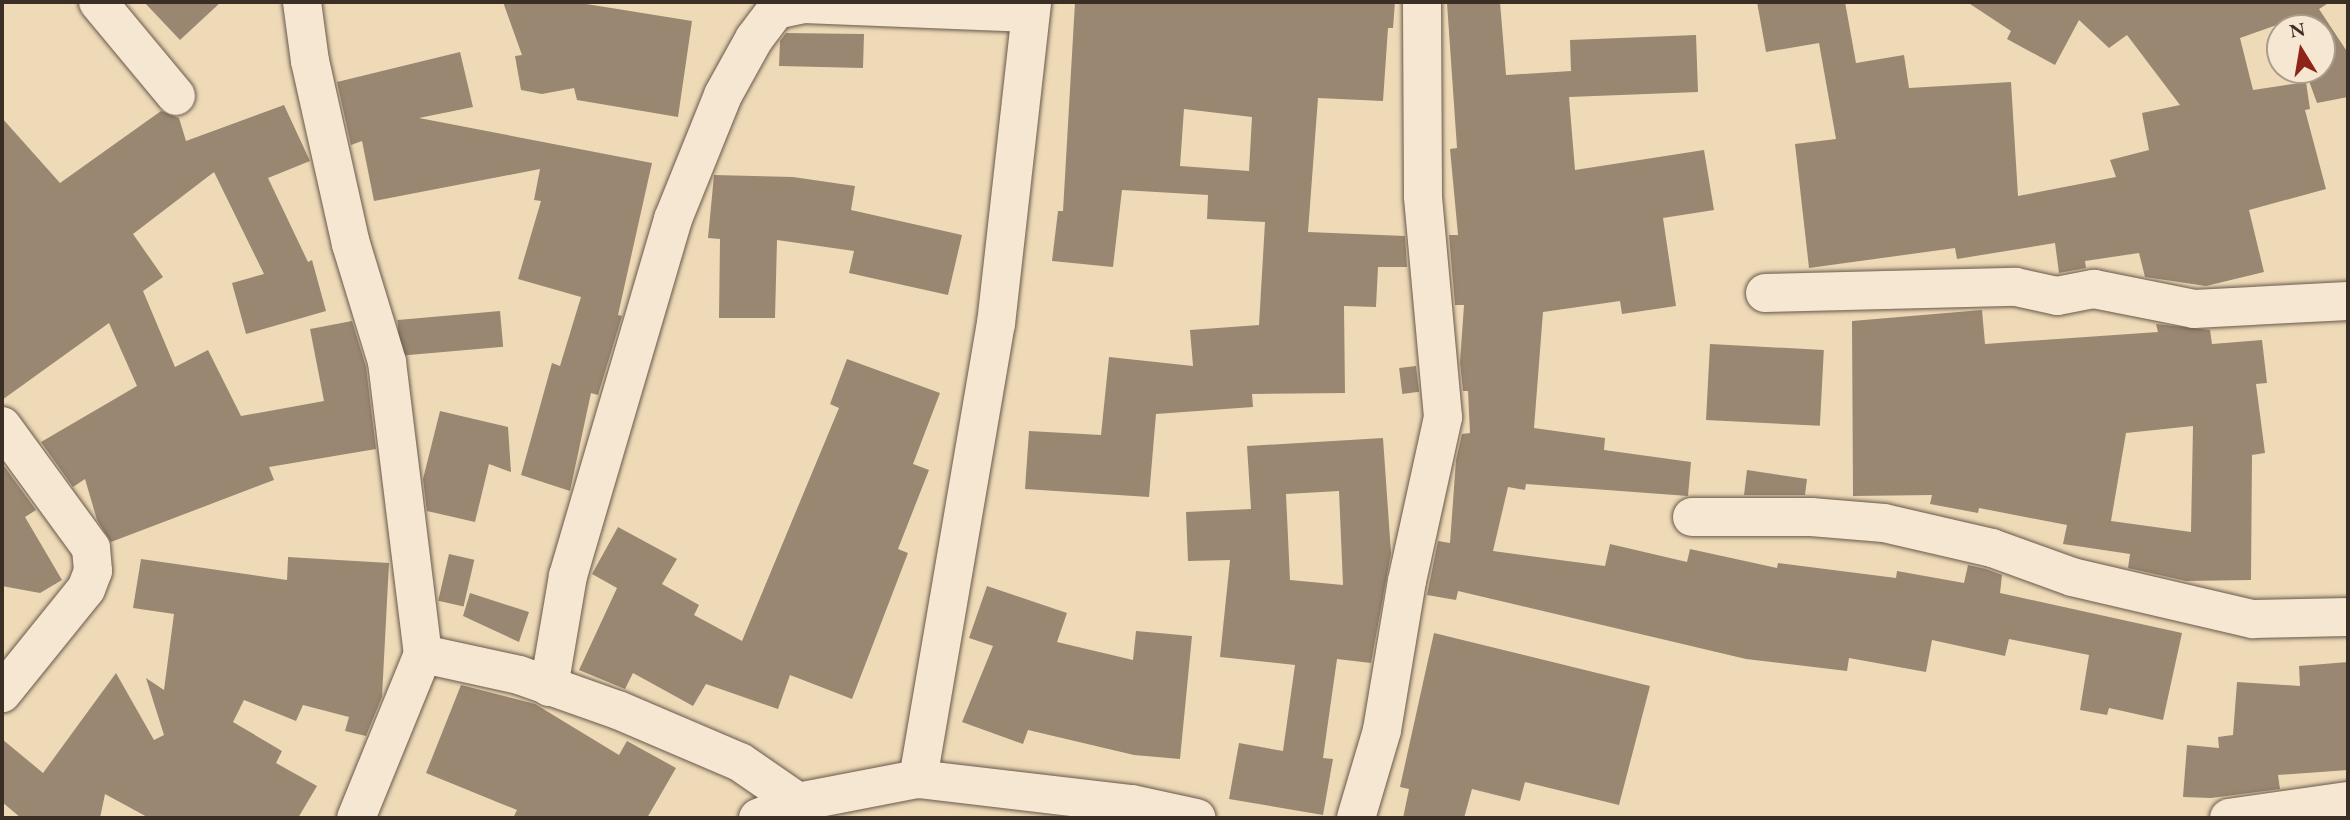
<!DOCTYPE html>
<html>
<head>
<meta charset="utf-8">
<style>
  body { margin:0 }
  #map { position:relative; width:2350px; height:820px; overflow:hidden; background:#efdab8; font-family:"EB Garamond",serif }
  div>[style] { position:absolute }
  .building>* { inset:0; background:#998771; transform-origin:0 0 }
  .roads { filter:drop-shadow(0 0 2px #68594a) drop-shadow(0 0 2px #68594a) }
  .minor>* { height:38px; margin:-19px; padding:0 19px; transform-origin:19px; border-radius:19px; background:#f5e7d1 }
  span { translate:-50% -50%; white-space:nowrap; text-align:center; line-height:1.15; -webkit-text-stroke:7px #f5e7d1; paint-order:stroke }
  .frame { position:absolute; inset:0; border:4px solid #3b2e25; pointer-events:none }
  .north { position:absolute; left:2266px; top:14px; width:70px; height:70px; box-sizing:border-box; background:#f5e7d1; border:2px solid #ab9d8c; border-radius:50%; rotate:349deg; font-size:19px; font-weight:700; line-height:28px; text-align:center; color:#3b2e25 }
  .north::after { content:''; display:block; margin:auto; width:24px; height:32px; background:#8f2418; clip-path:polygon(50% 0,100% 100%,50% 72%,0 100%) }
</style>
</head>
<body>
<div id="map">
  <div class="building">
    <i style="clip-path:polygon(144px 2px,221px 2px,180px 40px)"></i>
    <i style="clip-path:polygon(503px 2px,574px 2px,692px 21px,678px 117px,577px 100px,574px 88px,542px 94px,521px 90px,515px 56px,522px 55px)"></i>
    <i style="clip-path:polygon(evenodd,1075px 2px,1395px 2px,1393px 28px,1388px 28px,1383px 101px,1318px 98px,1308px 232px,1405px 236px,1407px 267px,1378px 267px,1376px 307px,1344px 306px,1345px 393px,1252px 394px,1253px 407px,1156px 414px,1149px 497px,1025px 489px,1029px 431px,1101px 435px,1109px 357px,1193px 366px,1190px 330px,1259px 325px,1265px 222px,1207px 219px,1208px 195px,1122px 190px,1113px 267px,1052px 261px,1058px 211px,1063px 211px,1075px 2px,1184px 109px,1252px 117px,1249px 171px,1180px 166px,1184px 109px)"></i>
    <i style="clip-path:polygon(1500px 2px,1506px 75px,1571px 71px,1570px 40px,1696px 35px,1698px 92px,1569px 97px,1575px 170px,1704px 150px,1714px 210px,1663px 218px,1676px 306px,1622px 314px,1620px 301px,1543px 312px,1534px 428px,1605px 438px,1604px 450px,1691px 462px,1688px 496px,1526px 484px,1525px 490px,1508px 487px,1493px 551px,1605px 566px,1610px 544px,1687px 562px,1690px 549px,1777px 568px,1778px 563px,1896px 578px,1897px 571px,1964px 583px,1968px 565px,1986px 569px,2002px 575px,2000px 593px,2182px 633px,2163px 720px,2109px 708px,2107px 715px,2080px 710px,2089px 655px,2009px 639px,2005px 656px,1932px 640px,1926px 672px,1849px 658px,1847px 671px,1746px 659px,1458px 591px,1456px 600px,1427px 595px,1438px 541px,1450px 543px,1456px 460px,1462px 434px,1470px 433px,1468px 391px,1463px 391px,1460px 362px,1464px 305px,1455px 305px,1449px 235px,1458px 235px,1450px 149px,1457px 148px,1447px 3px)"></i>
    <i style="clip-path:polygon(1757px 2px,1845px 2px,1856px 63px,1904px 55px,1909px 88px,2011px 82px,2018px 196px,2116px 177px,2110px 160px,2149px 150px,2142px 113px,2180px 105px,2127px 35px,2109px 48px,2079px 20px,2055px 65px,2007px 39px,2011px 31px,1967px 2px,2330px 2px,2319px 9px,2348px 53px,2348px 97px,2317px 103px,2305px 70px,2322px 70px,2322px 28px,2290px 28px,2288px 21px,2240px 38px,2253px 90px,2306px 82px,2310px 109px,2305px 110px,2326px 189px,2249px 210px,2264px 272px,2206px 286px,2145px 277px,2139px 253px,2085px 261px,2086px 268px,2059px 273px,2055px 243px,1957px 259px,1955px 248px,1809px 268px,1795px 144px,1836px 139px,1819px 43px,1766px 52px)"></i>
    <i style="clip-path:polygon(786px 33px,864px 34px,863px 68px,779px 66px,780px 41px)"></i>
    <i style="clip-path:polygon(460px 52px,473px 107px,419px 118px,652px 163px,618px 315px,622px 316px,598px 395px,591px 393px,570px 491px,521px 475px,552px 363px,560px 366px,581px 297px,518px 279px,541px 201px,534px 200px,540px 169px,374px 201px,362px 141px,351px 145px,337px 82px)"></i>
    <i style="clip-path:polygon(284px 105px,310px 161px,268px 178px,308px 262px,312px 260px,326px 311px,246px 334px,232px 283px,264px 274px,214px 172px,133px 234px,163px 277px,143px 291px,175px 367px,208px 350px,241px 416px,324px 401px,310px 329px,352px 321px,366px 367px,376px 449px,269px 467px,274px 480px,111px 542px,97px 520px,85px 479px,73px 487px,41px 442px,137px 386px,109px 323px,2px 400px,2px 118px,60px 183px,161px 111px,179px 118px,186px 141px)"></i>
    <i style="clip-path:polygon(714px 175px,793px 177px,855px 186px,851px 210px,962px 235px,948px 295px,849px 273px,854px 251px,777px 240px,775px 318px,719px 318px,720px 239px,708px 238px)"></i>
    <i style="clip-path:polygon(evenodd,1982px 310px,1985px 344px,2158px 332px,2156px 324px,2210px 330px,2212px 344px,2262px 340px,2267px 383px,2256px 384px,2265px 453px,2252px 455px,2251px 580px,2186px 581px,2128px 568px,2130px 554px,2063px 544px,2067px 525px,1979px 508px,1978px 513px,1930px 504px,1932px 495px,1853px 496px,1852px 321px,1982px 310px,2193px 426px,2191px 532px,2111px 521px,2126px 433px,2193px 426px)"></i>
    <i style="left:500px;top:311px;width:36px;height:103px;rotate:85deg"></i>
    <i style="left:1710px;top:344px;width:114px;height:76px;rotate:3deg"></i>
    <i style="clip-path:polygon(847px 359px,940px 393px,913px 464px,929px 470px,898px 549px,908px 553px,852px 699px,790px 675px,778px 709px,706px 684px,693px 706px,633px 673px,625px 689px,579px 670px,617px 588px,592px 574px,618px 527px,677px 559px,662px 584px,699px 605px,694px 615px,742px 641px,839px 408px,830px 404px)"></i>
    <i style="left:1416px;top:366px;width:26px;height:17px;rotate:83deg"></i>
    <i style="clip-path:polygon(440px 411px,508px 427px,511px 472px,489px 464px,475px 522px,427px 511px,423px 479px)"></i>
    <i style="clip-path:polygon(evenodd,1383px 438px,1391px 553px,1371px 663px,1337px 659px,1323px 758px,1333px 759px,1323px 815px,1229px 799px,1239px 743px,1283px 751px,1295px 665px,1220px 657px,1230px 560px,1188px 561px,1186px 512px,1251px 509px,1247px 446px,1383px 438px,1339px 491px,1343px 585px,1290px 580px,1286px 494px,1339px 491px)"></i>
    <i style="clip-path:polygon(4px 466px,36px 510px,25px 517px,62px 580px,40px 593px,2px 586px)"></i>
    <i style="clip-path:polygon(1747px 470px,1807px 479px,1805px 495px,1744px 495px)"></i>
    <i style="left:449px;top:554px;width:26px;height:48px;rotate:13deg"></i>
    <i style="clip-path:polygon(288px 557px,389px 563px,382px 697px,366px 736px,345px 731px,349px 717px,303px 705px,296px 721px,244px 700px,233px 722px,282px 751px,276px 763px,317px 786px,298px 818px,149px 818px,105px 794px,100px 818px,21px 818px,2px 802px,2px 739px,43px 773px,116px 673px,154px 740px,164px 735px,146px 678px,164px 690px,174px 614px,133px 608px,141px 559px,287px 580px)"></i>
    <i style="clip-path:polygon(987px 586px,1067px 613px,1057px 642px,1133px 660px,1136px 631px,1192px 636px,1180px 759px,1134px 755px,1028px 730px,1023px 744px,962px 722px,993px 646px,969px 638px)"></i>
    <i style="clip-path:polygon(470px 593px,529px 612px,519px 642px,463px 616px)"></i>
    <i style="clip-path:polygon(1434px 633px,1650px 686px,1619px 805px,1525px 782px,1520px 801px,1472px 789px,1464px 818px,1403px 818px,1409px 789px,1400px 787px)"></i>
    <i style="clip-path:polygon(2348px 662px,2348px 770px,2278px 775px,2280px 789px,2211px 798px,2183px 797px,2187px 745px,2219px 748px,2218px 737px,2233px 735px,2237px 682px,2300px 686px,2299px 666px)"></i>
    <i style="clip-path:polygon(461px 685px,535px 704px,619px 755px,627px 741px,676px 768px,647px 818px,513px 818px,517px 810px,426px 773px)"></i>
  </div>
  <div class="roads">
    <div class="minor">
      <i style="left:98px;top:2px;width:122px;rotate:50.3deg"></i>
      <i style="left:302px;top:2px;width:60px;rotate:82.3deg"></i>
      <i style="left:310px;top:61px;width:188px;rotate:77.4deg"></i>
      <i style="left:351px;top:244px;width:123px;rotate:73deg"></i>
      <i style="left:387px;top:362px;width:294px;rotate:83deg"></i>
      <i style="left:423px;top:654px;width:177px;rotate:112.2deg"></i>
      <i style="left:1765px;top:293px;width:251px;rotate:-1.4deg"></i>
      <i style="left:2016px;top:287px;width:42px;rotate:12.4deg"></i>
      <i style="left:2057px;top:296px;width:38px;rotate:-11deg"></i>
      <i style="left:2094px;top:289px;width:102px;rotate:11.3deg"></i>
      <i style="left:2194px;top:309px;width:154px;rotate:-3deg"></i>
      <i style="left:2px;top:426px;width:151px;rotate:53.9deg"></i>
      <i style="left:91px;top:548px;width:23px;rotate:85deg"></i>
      <i style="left:93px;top:571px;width:19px;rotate:111deg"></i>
      <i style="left:86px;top:589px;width:134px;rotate:128.9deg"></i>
      <i style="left:1692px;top:517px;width:119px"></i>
      <i style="left:1811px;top:517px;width:73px;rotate:4.7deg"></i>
      <i style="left:1884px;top:523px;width:111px;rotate:13deg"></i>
      <i style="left:1992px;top:548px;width:85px;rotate:19.9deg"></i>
      <i style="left:2072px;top:577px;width:186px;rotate:13.1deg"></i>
      <i style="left:2253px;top:619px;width:95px;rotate:-1.2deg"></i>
      <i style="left:423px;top:654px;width:98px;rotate:12.3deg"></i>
      <i style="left:519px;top:675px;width:105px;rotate:19.5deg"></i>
      <i style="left:618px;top:710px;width:133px;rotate:23.1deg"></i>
      <i style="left:740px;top:762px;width:70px;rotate:34.6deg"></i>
      <i style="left:549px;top:687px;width:113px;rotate:-80.3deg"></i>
      <i style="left:568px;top:576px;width:372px;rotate:-73.6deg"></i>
      <i style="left:673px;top:219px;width:134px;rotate:-68deg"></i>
      <i style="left:723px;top:95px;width:64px;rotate:-61deg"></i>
      <i style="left:754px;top:39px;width:36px;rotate:-53deg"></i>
      <i style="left:776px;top:10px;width:29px;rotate:-12deg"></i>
      <i style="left:804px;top:4px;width:226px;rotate:2.3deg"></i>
      <i style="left:918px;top:779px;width:462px;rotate:-80.3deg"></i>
      <i style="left:996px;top:324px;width:324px;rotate:-83.6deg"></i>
      <i style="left:758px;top:818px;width:43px;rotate:-21.8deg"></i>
      <i style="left:798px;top:802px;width:122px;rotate:-10.9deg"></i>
      <i style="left:918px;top:779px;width:215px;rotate:6.7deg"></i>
      <i style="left:1132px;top:804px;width:66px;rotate:12.2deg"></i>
      <i style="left:1356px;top:818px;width:92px;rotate:-73.5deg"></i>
      <i style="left:1382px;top:730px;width:151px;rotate:-80.5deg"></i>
      <i style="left:1407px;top:581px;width:168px;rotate:-77.6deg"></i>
      <i style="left:1443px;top:417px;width:222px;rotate:-95.2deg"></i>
      <i style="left:1423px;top:196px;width:194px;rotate:-90.3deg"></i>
      <i style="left:2229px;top:818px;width:120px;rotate:-8.1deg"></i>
    </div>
  </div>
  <div class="frame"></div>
  <div class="north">N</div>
</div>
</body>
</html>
